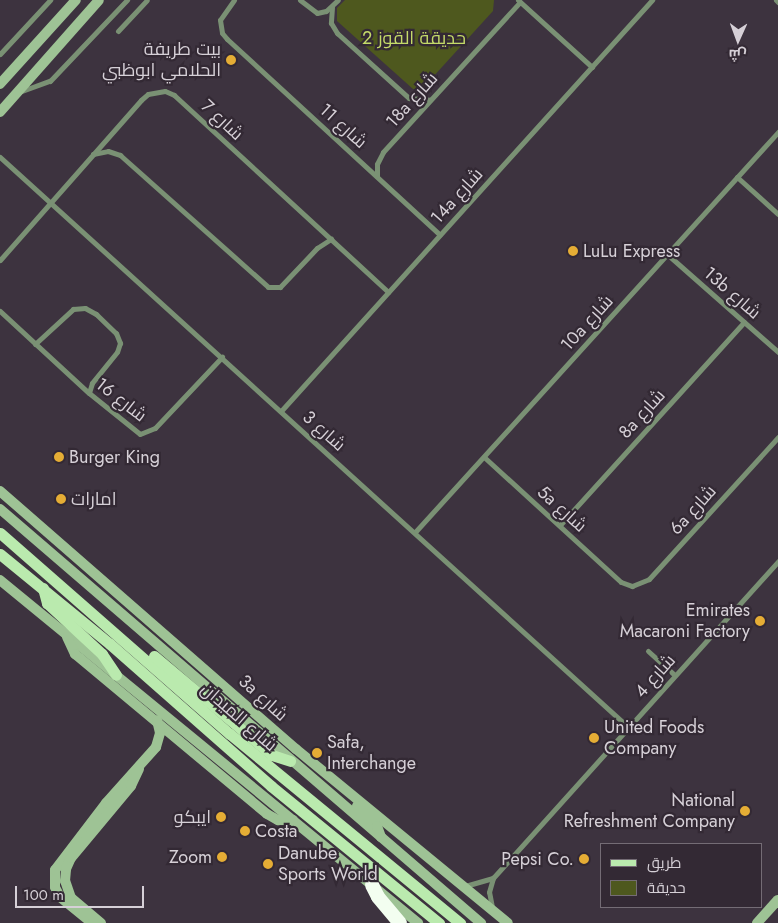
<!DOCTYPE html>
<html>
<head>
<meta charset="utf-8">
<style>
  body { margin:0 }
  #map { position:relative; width:778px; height:923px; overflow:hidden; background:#3d333f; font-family:Jost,Cairo,sans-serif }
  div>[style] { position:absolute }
  .green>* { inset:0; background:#4e581e }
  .street>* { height:5px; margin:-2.5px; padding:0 2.5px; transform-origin:2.5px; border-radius:2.5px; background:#7a9174 }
  .secondary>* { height:10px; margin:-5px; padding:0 5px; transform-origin:5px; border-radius:5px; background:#9ec395 }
  .primary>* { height:11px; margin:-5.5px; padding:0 5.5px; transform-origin:5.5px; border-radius:5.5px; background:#baeaae }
  .highway>* { height:14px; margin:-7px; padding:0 7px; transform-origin:7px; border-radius:7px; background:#f3fef0 }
  .dots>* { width:14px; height:14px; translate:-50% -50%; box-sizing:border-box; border:2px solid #332934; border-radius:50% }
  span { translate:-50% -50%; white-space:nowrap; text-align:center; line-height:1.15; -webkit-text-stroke:4.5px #332934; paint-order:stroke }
  .park-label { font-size:18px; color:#c4da69 }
  .poi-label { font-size:18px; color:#d6d0d7 }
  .right { translate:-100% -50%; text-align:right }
  .left { translate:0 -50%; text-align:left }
  .street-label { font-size:18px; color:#d6d0d7 }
  .legend { position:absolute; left:600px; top:843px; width:162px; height:65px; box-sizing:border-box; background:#332934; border:1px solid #746c75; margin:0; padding:6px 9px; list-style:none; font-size:15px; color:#d6d0d7 }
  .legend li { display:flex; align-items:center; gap:10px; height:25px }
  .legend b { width:25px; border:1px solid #746c75 }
  .north { position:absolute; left:713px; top:15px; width:50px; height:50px; -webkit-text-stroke:4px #332934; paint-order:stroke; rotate:182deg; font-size:14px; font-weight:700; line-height:20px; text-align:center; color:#d6d0d7 }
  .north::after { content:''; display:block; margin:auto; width:18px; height:22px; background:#d6d0d7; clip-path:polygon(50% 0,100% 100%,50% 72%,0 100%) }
  .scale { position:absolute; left:15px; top:886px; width:129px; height:22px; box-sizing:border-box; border:2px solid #d6d0d7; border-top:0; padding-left:6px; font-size:15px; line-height:18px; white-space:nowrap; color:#d6d0d7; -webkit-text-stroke:4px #332934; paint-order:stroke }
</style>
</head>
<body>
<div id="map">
  <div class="green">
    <i style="clip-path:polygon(345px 0,494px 0,493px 11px,422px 89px,413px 89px,337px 21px,337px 8px)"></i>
  </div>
  <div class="street">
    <i style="left:234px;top:0;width:24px;rotate:125deg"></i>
    <i style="left:220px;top:20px;width:13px;rotate:81deg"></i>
    <i style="left:222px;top:33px;width:8px;rotate:50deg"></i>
    <i style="left:227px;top:39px;width:289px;rotate:42.6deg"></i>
    <i style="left:300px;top:0;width:21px;rotate:37deg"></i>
    <i style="left:317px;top:13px;width:9px;rotate:-13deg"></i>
    <i style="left:326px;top:11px;width:16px;rotate:-43deg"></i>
    <i style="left:518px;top:0;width:100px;rotate:42.2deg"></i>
    <i style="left:776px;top:0;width:3px;rotate:45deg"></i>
    <i style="left:332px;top:7px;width:16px;rotate:94deg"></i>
    <i style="left:331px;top:23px;width:12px;rotate:59deg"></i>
    <i style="left:337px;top:33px;width:97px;rotate:42.1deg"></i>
    <i style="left:409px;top:98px;width:21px;rotate:5deg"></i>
    <i style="left:118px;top:31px;width:42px;rotate:-46.9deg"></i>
    <i style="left:0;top:54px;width:74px;rotate:-47.2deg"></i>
    <i style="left:19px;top:92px;width:33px;rotate:-20deg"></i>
    <i style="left:50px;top:81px;width:112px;rotate:-46.5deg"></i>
    <i style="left:93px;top:154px;width:15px;rotate:-11deg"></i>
    <i style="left:108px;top:151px;width:13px;rotate:18deg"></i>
    <i style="left:120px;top:155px;width:198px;rotate:41.7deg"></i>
    <i style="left:268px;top:287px;width:12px"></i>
    <i style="left:280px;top:287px;width:54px;rotate:-46.5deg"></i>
    <i style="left:317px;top:248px;width:17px;rotate:-33deg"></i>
    <i style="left:0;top:157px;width:848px;rotate:42.23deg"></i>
    <i style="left:377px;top:176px;width:12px;rotate:-90deg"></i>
    <i style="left:377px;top:164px;width:13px;rotate:-63deg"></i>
    <i style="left:383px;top:152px;width:203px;rotate:-47.6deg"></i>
    <i style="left:737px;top:177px;width:55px;rotate:42.1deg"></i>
    <i style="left:667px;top:254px;width:148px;rotate:41.4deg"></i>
    <i style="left:0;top:260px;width:213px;rotate:-48.6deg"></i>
    <i style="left:141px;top:100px;width:9px;rotate:-41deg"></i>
    <i style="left:148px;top:94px;width:17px;rotate:-10deg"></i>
    <i style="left:165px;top:91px;width:10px;rotate:24deg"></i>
    <i style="left:174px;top:95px;width:291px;rotate:42.6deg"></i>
    <i style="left:0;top:311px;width:121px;rotate:42.7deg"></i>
    <i style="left:89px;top:393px;width:65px;rotate:38.8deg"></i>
    <i style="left:140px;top:434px;width:16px;rotate:-22deg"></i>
    <i style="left:155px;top:428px;width:98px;rotate:-46.7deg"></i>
    <i style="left:35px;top:344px;width:52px;rotate:-42.6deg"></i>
    <i style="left:73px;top:309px;width:12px;rotate:-5deg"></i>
    <i style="left:85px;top:308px;width:13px;rotate:29deg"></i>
    <i style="left:96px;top:314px;width:28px;rotate:44deg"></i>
    <i style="left:116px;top:333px;width:11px;rotate:68deg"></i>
    <i style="left:120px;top:343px;width:9px;rotate:108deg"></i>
    <i style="left:117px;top:352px;width:40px;rotate:129deg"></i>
    <i style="left:92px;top:383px;width:10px;rotate:107deg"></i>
    <i style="left:281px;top:411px;width:554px;rotate:-47.93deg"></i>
    <i style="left:484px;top:457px;width:185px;rotate:42.4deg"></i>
    <i style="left:621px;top:582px;width:12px;rotate:20deg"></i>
    <i style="left:632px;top:586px;width:18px;rotate:-22deg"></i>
    <i style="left:649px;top:579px;width:192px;rotate:-47.7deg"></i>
    <i style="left:560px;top:525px;width:274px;rotate:-47.8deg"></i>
    <i style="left:416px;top:531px;width:539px;rotate:-47.78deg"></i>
    <i style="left:648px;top:651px;width:36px;rotate:42deg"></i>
    <i style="left:465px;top:886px;width:29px;rotate:-16deg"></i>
    <i style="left:492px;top:907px;width:15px;rotate:-101deg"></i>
    <i style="left:489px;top:892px;width:15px;rotate:-74deg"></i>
    <i style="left:493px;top:878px;width:426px;rotate:-48deg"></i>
  </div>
  <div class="secondary">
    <i style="left:0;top:84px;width:113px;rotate:-47.9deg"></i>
    <i style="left:0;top:112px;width:149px;rotate:-48.5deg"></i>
    <i style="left:0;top:491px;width:393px;rotate:41.1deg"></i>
    <i style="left:296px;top:749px;width:274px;rotate:39.4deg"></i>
    <i style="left:0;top:509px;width:635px;rotate:40.72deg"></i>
    <i style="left:0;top:580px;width:541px;rotate:39.37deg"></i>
    <i style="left:67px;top:637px;width:19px;rotate:65deg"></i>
    <i style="left:75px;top:654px;width:250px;rotate:39.8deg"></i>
    <i style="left:267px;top:814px;width:13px;rotate:29deg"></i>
    <i style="left:278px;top:820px;width:15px"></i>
    <i style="left:357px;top:806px;width:28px;rotate:45deg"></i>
    <i style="left:377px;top:826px;width:12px;rotate:70deg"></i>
    <i style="left:92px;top:923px;width:41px;rotate:-140.9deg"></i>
    <i style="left:60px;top:897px;width:11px;rotate:-117deg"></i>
    <i style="left:55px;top:887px;width:17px;rotate:-90deg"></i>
    <i style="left:55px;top:870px;width:84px;rotate:-52.7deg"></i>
    <i style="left:106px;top:803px;width:75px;rotate:-48.2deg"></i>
    <i style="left:156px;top:747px;width:15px;rotate:-74deg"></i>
    <i style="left:160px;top:733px;width:13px;rotate:-103deg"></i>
    <i style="left:101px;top:923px;width:39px;rotate:-140deg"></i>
    <i style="left:71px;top:898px;width:18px;rotate:-109deg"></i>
    <i style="left:65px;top:881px;width:12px;rotate:-85deg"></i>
    <i style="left:66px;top:869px;width:12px;rotate:-66deg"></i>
    <i style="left:71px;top:858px;width:94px;rotate:-50.2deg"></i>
    <i style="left:131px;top:786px;width:19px;rotate:-65deg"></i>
    <i style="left:757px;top:923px;width:31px;rotate:-48deg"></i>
  </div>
  <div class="primary">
    <i style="left:0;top:533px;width:305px;rotate:41.2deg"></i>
    <i style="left:230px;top:734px;width:298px;rotate:39.4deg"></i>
    <i style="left:0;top:554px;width:142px;rotate:39.3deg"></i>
    <i style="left:110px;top:644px;width:215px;rotate:41.4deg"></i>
    <i style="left:271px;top:786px;width:217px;rotate:39.2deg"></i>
    <i style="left:43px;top:588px;width:16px;rotate:75deg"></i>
    <i style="left:47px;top:603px;width:75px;rotate:42.8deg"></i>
    <i style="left:102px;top:654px;width:25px;rotate:56deg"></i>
    <i style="left:154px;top:656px;width:154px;rotate:40deg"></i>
    <i style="left:272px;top:755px;width:19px;rotate:18deg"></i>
  </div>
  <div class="highway">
    <i style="left:372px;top:885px;width:13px;rotate:63deg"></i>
    <i style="left:378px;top:897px;width:34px;rotate:50deg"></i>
  </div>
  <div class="dots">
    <i style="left:231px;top:60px;background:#e5ad35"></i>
    <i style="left:573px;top:251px;background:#e5ad35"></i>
    <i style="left:59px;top:457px;background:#e5ad35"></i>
    <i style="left:61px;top:499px;background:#e5ad35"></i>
    <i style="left:760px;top:621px;background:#e5ad35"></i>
    <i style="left:594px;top:738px;background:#e5ad35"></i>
    <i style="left:317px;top:753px;background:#e5ad35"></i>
    <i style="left:745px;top:811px;background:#e5ad35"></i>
    <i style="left:221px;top:817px;background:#e5ad35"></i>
    <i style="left:245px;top:831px;background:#e5ad35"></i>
    <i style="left:222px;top:857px;background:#e5ad35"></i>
    <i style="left:584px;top:859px;background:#e5ad35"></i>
    <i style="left:268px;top:864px;background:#e5ad35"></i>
  </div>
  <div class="park-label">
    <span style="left:414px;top:38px">حديقة القوز 2</span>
  </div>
  <div class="poi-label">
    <span class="right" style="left:221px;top:60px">بيت طريفة<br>الحلامي ابوظبي</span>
    <span class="left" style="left:583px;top:251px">LuLu Express</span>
    <span class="left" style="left:69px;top:457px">Burger King</span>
    <span class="left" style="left:71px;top:499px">امارات</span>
    <span class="right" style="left:750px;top:621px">Emirates<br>Macaroni Factory</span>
    <span class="left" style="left:604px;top:738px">United Foods<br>Company</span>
    <span class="left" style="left:327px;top:753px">Safa,<br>Interchange</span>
    <span class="right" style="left:735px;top:811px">National<br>Refreshment Company</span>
    <span class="right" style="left:211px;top:817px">ايبكو</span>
    <span class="left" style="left:255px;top:831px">Costa</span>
    <span class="left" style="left:278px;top:864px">Danube<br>Sports World</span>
    <span class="right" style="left:212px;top:857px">Zoom</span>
    <span class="right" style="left:574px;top:859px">Pepsi Co.</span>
  </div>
  <div class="street-label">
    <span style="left:412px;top:100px;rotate:-48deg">18a شارع</span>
    <span style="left:222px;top:120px;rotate:43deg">شارع 7</span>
    <span style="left:343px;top:126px;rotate:42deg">شارع 11</span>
    <span style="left:457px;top:196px;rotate:-48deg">14a شارع</span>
    <span style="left:732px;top:293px;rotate:41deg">13b شارع</span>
    <span style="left:587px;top:323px;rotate:-48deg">10a شارع</span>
    <span style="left:121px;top:400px;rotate:38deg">شارع 16</span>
    <span style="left:642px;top:414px;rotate:-48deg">8a شارع</span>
    <span style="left:324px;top:431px;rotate:42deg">شارع 3</span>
    <span style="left:562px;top:509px;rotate:42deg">5a شارع</span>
    <span style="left:693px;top:510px;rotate:-48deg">6a شارع</span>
    <span style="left:655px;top:676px;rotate:-48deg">شارع 4</span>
    <span style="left:263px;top:698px;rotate:42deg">3a شارع</span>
    <span style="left:239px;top:717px;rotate:41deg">شارع الميدان</span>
  </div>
  <ul class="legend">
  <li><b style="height:6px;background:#baeaae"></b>طريق</li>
  <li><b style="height:14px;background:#4e581e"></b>حديقة</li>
  </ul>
  <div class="north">ش</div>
  <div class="scale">100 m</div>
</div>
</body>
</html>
